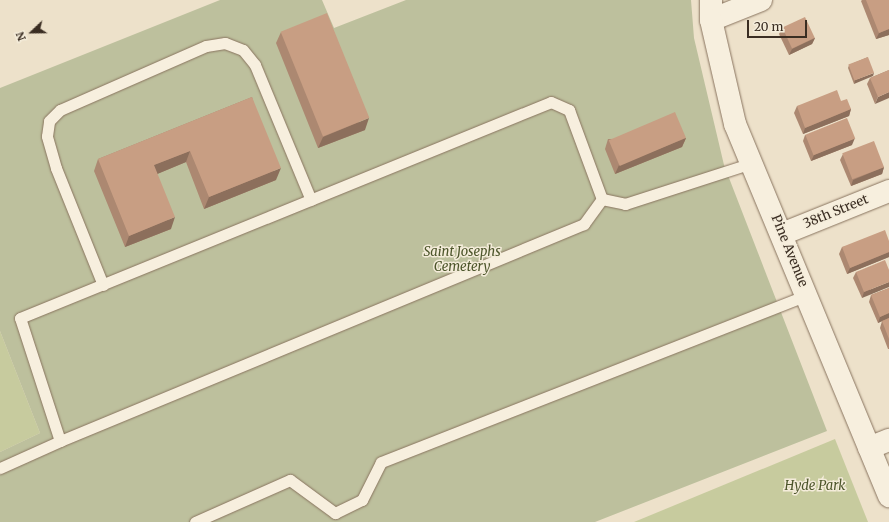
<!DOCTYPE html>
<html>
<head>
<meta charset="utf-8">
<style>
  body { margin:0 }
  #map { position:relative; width:889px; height:522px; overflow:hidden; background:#ede1ca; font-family:Merriweather,serif }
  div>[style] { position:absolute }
  .green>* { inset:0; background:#c7cb9e }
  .cemetery>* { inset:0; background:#bdc09d }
  .roads { filter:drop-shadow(0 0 1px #89745f) drop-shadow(0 0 1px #89745f) }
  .lane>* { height:11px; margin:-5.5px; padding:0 5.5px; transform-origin:5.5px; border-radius:5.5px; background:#f7efde }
  .street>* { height:22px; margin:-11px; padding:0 11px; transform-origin:11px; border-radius:11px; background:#f7efde }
  .secondary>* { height:22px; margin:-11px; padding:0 11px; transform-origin:11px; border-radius:11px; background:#f7efde }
  .wall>* { inset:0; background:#ac8871 }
  .shaded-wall>* { inset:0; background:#8c6f5c }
  .building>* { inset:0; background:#c89e83; transform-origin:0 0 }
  span { translate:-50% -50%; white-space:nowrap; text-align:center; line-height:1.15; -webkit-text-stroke:3px #f4ecda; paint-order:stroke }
  .street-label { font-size:13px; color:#3a2d22 }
  .park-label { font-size:13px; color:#4c552a; font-style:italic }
  .north { position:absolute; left:12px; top:12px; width:40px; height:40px; -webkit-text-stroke:3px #f4ecda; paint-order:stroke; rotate:248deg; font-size:11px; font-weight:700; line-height:16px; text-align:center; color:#3a2d22 }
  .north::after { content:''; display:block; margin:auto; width:14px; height:18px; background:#3a2d22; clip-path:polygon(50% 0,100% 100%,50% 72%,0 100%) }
  .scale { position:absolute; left:747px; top:20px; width:60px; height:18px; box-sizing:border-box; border:2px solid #3a2d22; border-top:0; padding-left:5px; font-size:12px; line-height:14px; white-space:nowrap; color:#3a2d22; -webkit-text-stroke:3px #f4ecda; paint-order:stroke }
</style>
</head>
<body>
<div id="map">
  <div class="green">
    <i style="clip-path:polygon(0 331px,40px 433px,0 452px)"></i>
    <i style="clip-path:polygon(835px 439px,868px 522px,634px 522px)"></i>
  </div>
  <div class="cemetery">
    <i style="clip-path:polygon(220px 0,322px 0,334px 28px,406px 0,691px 0,694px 38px,724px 165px,827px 431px,595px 522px,0 522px,0 452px,40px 433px,0 331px,0 88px)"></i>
  </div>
  <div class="roads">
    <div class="lane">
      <i style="left:602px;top:199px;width:31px;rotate:126deg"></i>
      <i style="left:584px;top:224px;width:567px;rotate:157.5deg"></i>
      <i style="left:60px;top:441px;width:129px;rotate:-108deg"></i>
      <i style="left:20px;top:318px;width:573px;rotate:-22.14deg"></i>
      <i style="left:551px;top:102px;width:20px;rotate:24deg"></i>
      <i style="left:569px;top:110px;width:95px;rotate:69.7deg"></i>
      <i style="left:602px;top:199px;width:24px;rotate:12deg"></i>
      <i style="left:625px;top:204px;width:133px;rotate:-17.9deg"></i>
      <i style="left:103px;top:285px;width:126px;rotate:-111.9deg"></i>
      <i style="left:56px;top:168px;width:33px;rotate:-106deg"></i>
      <i style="left:47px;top:136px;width:15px;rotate:-82deg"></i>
      <i style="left:49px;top:121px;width:16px;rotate:-45deg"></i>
      <i style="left:60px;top:110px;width:159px;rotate:-23.7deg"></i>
      <i style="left:206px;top:46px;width:19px;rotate:-9deg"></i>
      <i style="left:225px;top:43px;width:19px;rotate:21deg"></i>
      <i style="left:243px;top:50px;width:19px;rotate:51deg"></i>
      <i style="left:255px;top:65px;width:146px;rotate:67.5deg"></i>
      <i style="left:0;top:468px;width:66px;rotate:-24.2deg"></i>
      <i style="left:195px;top:522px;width:104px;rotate:-23.9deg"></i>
      <i style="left:290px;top:480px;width:56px;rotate:36.3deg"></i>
      <i style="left:335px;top:513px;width:30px;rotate:-26deg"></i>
      <i style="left:362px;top:500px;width:42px;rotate:-63.4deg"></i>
      <i style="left:381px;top:462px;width:458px;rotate:-21.4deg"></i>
    </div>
    <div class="street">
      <i style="left:711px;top:20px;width:54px;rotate:-21.8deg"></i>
      <i style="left:782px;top:234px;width:115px;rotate:-21.9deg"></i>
      <i style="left:869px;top:448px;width:22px;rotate:-22deg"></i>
    </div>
    <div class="secondary">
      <i style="left:711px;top:0;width:20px;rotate:90deg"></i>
      <i style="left:711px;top:20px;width:107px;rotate:77deg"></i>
      <i style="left:735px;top:124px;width:403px;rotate:67.5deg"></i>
    </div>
  </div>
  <div class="wall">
    <i style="clip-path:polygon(862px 0,889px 0,889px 35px,876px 39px,861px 1px)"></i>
    <i style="clip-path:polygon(782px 28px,815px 38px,812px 44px,789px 55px,779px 34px)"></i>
    <i style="clip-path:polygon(281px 32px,365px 130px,318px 148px,276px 43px)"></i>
    <i style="clip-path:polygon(868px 57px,854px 84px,848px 68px,849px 65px)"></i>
    <i style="clip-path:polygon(889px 70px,875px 104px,867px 84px,870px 78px)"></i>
    <i style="clip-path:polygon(252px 97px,276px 180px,204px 209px,186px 162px,157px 174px,171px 229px,125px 247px,94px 171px,98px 159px)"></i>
    <i style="clip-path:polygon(841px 101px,851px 109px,849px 116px,803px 134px,794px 113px,797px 106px)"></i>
    <i style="clip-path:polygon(805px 135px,852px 145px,811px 161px,803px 141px)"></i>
    <i style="clip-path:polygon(686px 138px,682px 147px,615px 174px,605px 149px,608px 139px)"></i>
    <i style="clip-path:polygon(843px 154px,884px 167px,882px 174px,851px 186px,840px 160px)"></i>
    <i style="clip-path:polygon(889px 241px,889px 257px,847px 274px,839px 254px,842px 247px)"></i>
    <i style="clip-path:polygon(889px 270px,862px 298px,853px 278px,856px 272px)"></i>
    <i style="clip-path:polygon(889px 288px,889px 349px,888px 349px,880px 328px,882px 321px,878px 323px,869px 302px,871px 295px)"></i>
  </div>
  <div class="shaded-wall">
    <i style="clip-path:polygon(889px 29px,889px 35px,876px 39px,879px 33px)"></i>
    <i style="clip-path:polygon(815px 38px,812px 44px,789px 55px,792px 49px)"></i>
    <i style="clip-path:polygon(874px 73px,873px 76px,854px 84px,855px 80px)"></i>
    <i style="clip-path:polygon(889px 92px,889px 98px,875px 104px,878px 97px)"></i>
    <i style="clip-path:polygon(851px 109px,849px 116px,803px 134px,805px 128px)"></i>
    <i style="clip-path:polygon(369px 118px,365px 130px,318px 148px,323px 137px)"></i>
    <i style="clip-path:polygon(686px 138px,682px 147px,615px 174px,619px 165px)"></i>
    <i style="clip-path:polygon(855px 138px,852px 145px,811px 161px,814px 155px)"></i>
    <i style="clip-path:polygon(190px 151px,186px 162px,150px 177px,154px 165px)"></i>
    <i style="clip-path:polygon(884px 167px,882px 174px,851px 186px,853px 180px)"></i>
    <i style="clip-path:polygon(281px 168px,276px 180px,204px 209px,209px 197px)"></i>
    <i style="clip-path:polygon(175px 217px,171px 229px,125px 247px,129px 236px)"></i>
    <i style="clip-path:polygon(889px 252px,889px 257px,847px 274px,850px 268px)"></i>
    <i style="clip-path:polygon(889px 282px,889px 287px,862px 298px,864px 292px)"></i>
    <i style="clip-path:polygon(889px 313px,889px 318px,878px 323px,880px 317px)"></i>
  </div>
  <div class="building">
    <i style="clip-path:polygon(866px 0,889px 0,889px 29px,879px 33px)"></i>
    <i style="left:327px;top:13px;width:113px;height:50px;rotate:68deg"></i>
    <i style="left:805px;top:17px;width:23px;height:25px;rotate:65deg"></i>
    <i style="left:868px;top:57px;width:17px;height:21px;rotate:69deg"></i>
    <i style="clip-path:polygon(889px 70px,889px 92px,878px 97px,870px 78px)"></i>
    <i style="clip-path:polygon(837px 90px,841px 101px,847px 99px,851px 109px,805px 128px,797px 106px)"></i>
    <i style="clip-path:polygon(252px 97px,281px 168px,209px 197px,190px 151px,154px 165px,175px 217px,129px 236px,98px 159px)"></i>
    <i style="left:675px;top:112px;width:28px;height:72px;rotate:67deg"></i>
    <i style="left:847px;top:118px;width:22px;height:45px;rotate:68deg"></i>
    <i style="left:874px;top:141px;width:28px;height:34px;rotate:69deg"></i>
    <i style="clip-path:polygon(885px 230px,889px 241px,889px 252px,850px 268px,842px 247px)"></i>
    <i style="clip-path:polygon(885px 260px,889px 270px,889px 282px,864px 292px,856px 272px)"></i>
    <i style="clip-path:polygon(889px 288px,889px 313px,880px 317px,871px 295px)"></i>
    <i style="clip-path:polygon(889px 318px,889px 339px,882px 321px)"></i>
  </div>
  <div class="street-label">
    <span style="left:836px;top:212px;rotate:-22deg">38th Street</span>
    <span style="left:789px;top:251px;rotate:68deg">Pine Avenue</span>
  </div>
  <div class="park-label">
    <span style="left:462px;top:260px">Saint Josephs<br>Cemetery</span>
    <span style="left:815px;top:486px">Hyde Park</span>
  </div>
  <div class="north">N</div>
  <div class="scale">20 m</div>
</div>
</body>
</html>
